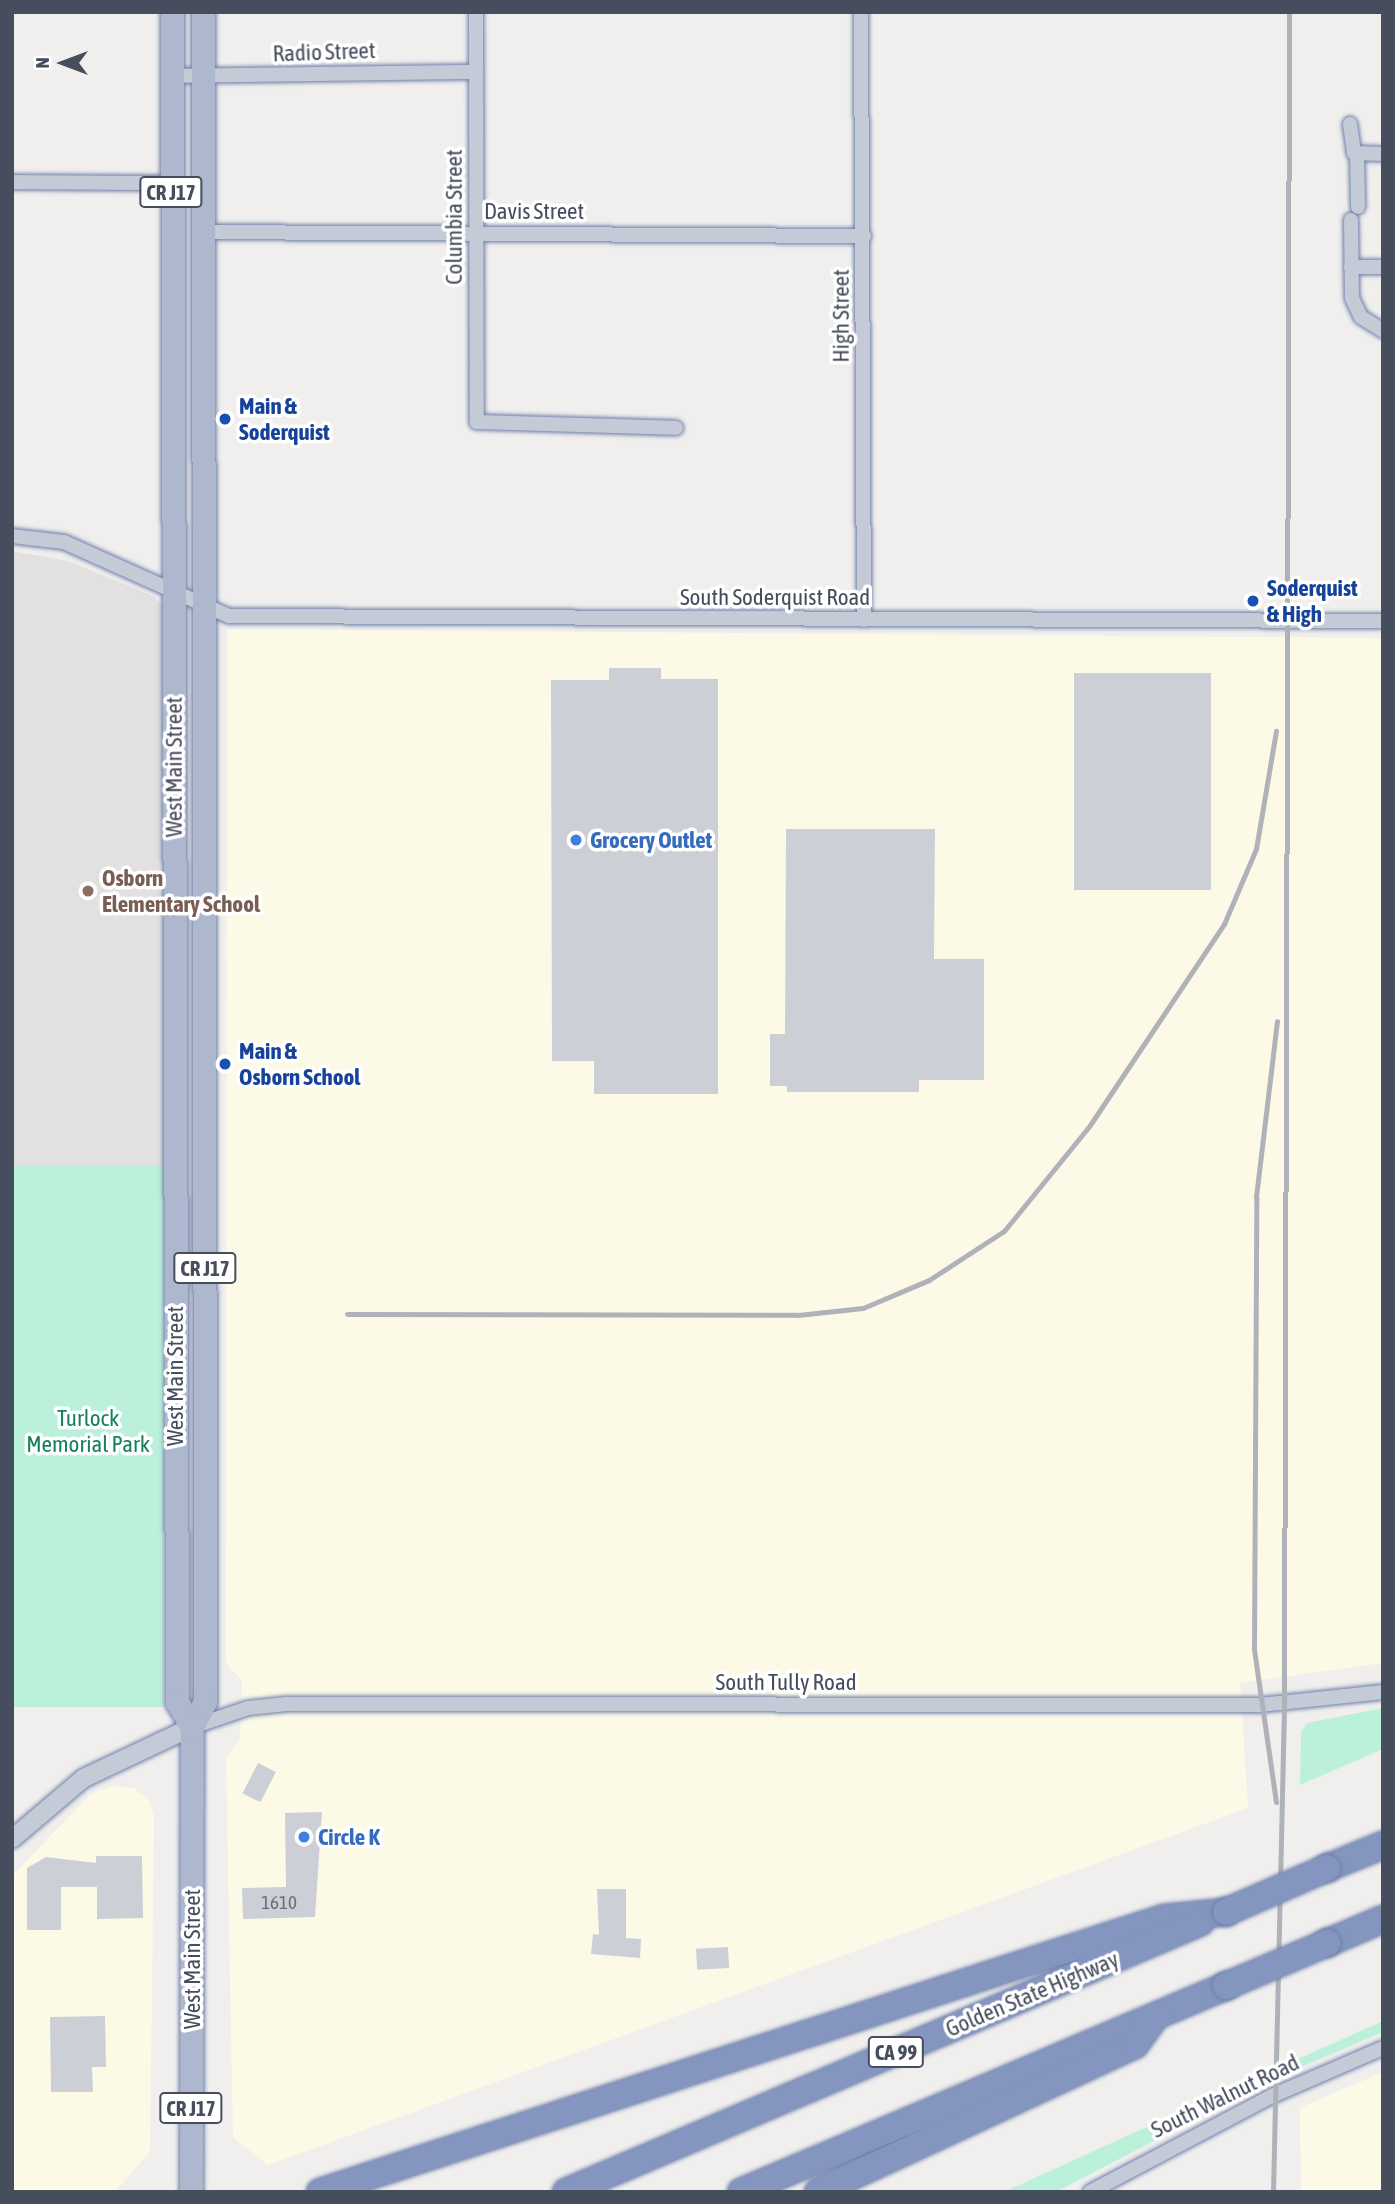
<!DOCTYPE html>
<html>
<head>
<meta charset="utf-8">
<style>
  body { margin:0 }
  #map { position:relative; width:1395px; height:2204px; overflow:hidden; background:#f1efee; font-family:"Asap Condensed",sans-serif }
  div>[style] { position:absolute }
  .commercial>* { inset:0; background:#fcfae7 }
  .education>* { inset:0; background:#e2e0e0 }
  .green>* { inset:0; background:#bbf0da; transform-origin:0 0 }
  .building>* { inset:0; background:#cdcfd6; transform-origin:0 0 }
  .roads { filter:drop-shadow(0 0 2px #6f80ab) drop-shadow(0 0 2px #6f80ab) }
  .minor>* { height:14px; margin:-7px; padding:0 7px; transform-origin:7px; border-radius:7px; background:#c4cad6 }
  .tertiary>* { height:18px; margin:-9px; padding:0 9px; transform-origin:9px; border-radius:9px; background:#c4cad6 }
  .primary>* { height:23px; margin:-11.5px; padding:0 11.5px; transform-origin:11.5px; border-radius:11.5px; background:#adb7ce }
  .motorway>* { height:26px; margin:-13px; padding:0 13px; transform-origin:13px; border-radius:13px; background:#8496bf }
  .rail>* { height:5px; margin:-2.5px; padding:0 2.5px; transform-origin:2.5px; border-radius:2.5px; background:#b0b2b9 }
  .bridges { filter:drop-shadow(0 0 2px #6f80ab) drop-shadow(0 0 2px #6f80ab) }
  .motorway-bridge>* { height:26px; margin:-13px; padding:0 13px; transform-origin:13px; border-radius:13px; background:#8496bf }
  .dots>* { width:19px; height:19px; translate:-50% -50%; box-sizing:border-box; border:4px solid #fff; border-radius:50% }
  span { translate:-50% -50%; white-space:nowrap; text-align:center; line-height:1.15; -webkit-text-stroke:7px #fff; paint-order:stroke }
  .number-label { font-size:19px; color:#686e7b }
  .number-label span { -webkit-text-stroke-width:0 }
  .shield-label span { padding:2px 5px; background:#fff; border:2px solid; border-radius:5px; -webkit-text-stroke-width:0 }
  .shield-label { font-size:21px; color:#464d5d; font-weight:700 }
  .street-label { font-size:23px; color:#464d5d }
  .transit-label { font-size:23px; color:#164399; font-weight:700 }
  .left { translate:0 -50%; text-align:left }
  .shop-label { font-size:23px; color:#366cbe; font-weight:700 }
  .education-label { font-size:23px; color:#785e54; font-weight:700 }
  .park-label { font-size:23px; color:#14815f }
  .frame { position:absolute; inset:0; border:14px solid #464d5d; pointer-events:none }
  .north { position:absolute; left:28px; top:28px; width:70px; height:70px; -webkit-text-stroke:5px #fff; paint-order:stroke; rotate:270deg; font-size:19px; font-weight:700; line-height:28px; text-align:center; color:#464d5d }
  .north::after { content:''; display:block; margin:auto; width:24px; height:32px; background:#464d5d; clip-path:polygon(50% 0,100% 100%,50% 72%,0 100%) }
</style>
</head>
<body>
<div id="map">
  <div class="commercial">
    <i style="clip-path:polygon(227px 629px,1383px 638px,1383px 1663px,1240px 1683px,1248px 1808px,268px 2165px,233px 2137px,226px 1758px,240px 1738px,242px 1681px,226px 1663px)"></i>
    <i style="clip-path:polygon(112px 1786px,133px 1788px,149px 1799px,154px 1817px,150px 2151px,115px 2192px,12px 2192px,12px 1876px,91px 1794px)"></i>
    <i style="clip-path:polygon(1383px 2072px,1383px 2192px,1301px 2192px,1300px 2108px)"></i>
  </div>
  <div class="education">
    <i style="clip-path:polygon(12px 551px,68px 561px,153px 596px,163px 606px,164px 1165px,12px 1165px)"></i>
  </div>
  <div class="green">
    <i style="left:12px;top:1165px;width:152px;height:542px"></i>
    <i style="clip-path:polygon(1383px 1708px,1383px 1749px,1300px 1785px,1301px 1733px,1307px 1723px)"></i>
    <i style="clip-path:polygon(1383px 2021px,1383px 2032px,1299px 2068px,1298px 2059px)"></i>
    <i style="clip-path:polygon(1252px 2079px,1252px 2090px,1056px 2192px,1004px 2192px)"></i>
  </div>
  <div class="building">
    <i style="clip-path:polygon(609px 668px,661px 668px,661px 679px,718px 679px,718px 1094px,594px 1094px,594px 1061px,552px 1061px,551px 680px,609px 680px)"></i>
    <i style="left:1074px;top:673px;width:137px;height:217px"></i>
    <i style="clip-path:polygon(786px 829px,935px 829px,934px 959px,984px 959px,984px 1080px,919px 1080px,919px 1092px,787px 1092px,787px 1086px,770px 1086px,770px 1034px,785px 1034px)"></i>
    <i style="left:258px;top:1763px;width:20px;height:34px;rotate:27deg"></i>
    <i style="clip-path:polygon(322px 1812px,315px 1917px,243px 1919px,242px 1888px,286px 1887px,285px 1813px)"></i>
    <i style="clip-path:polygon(96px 1856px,142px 1856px,143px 1918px,97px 1919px,97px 1887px,61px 1887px,61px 1930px,27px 1930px,27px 1868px,46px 1857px,96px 1863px)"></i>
    <i style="clip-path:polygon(597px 1889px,626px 1889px,626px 1938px,641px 1939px,640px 1958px,591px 1954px,593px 1934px,599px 1935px)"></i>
    <i style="left:728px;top:1947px;width:21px;height:32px;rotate:87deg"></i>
    <i style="clip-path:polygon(105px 2016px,106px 2067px,92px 2067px,93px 2092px,51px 2092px,50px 2017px)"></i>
  </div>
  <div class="roads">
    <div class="minor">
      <i style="left:476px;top:12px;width:410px;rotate:89.9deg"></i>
      <i style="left:477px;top:422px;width:199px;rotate:1.7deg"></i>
      <i style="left:861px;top:12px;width:608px;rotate:89.72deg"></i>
      <i style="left:172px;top:76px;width:304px;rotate:-0.8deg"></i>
      <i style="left:1350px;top:124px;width:29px;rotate:82deg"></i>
      <i style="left:1354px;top:153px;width:29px;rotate:2deg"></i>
      <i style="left:1357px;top:154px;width:53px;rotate:88.9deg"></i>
      <i style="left:12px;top:182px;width:159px;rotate:0.4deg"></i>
      <i style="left:1351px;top:220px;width:78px;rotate:89.3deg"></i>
      <i style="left:1352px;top:298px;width:21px;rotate:65deg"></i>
      <i style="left:1361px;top:317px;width:26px;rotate:32deg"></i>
      <i style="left:203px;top:232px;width:661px;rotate:0.35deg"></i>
      <i style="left:1351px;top:267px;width:32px"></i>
      <i style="left:12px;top:536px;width:52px;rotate:6.6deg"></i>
      <i style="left:64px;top:542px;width:181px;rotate:24.2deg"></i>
      <i style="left:229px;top:616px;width:1154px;rotate:0.25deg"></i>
      <i style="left:192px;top:1727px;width:59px;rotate:-18.7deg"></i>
      <i style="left:248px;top:1708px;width:39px;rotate:-6deg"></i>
      <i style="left:287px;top:1704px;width:973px;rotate:0.06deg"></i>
      <i style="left:1260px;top:1705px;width:124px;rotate:-6deg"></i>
      <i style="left:1090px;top:2192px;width:206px;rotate:-27.8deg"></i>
      <i style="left:1272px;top:2096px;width:121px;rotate:-23.4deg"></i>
    </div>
    <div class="tertiary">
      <i style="left:12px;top:1839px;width:94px;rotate:-40.3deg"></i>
      <i style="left:84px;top:1778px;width:119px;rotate:-25.3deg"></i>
    </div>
    <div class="primary">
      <i style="left:172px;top:12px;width:1690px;rotate:89.83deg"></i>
      <i style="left:177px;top:1702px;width:29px;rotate:59deg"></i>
      <i style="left:191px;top:2192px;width:465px;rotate:-89.9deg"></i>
      <i style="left:192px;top:1727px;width:28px;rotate:-63deg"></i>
      <i style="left:205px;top:1702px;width:16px;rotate:-90deg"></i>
      <i style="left:205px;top:1686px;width:1674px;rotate:-90.07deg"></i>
    </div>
    <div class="motorway">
      <i style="left:1327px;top:1868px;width:61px;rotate:-22.3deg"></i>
      <i style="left:1327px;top:1943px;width:61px;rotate:-23.2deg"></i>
      <i style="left:320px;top:2192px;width:887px;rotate:-17.99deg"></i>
      <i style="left:1164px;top:1918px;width:62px;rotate:-5.5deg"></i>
      <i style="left:566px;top:2192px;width:690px;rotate:-23.04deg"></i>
      <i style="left:741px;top:2192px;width:527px;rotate:-23.01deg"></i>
      <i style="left:818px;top:2192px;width:349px;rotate:-24.9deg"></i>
      <i style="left:1135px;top:2045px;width:36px;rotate:-54deg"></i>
    </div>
  </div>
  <div class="rail">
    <i style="left:347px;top:1314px;width:451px;rotate:0.1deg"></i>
    <i style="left:798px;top:1315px;width:65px;rotate:-6.1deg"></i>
    <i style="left:863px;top:1308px;width:72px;rotate:-23deg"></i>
    <i style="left:929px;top:1280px;width:90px;rotate:-33.2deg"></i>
    <i style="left:1004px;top:1231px;width:136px;rotate:-50.9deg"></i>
    <i style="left:1090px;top:1125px;width:242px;rotate:-56.3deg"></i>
    <i style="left:1224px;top:924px;width:82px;rotate:-66.9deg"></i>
    <i style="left:1256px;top:849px;width:120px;rotate:-80.4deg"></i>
    <i style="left:1276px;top:1802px;width:155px;rotate:-98.2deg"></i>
    <i style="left:1254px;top:1649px;width:452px;rotate:-89.7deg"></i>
    <i style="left:1256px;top:1197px;width:177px;rotate:-83.2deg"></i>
    <i style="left:1273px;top:2192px;width:489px;rotate:-88.7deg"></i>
    <i style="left:1284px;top:1703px;width:1691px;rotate:-89.83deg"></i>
  </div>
  <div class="bridges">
    <div class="motorway-bridge">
      <i style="left:1226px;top:1912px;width:110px;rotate:-23.5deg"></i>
      <i style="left:1226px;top:1986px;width:110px;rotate:-23.1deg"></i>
    </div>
  </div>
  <div class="dots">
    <i style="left:225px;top:419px;background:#1a4fb4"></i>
    <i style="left:1253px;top:601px;background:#1a4fb4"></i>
    <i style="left:576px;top:840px;background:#3f7fe0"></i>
    <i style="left:88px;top:891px;background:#8d6e63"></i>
    <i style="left:225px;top:1064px;background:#1a4fb4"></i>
    <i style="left:304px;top:1837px;background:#3f7fe0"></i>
  </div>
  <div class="number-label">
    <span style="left:279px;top:1903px">1610</span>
  </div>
  <div class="shield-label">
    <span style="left:171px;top:192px">CR J17</span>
    <span style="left:205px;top:1268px">CR J17</span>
    <span style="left:896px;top:2052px">CA 99</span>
    <span style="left:191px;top:2108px">CR J17</span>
  </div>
  <div class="street-label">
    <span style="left:324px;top:52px;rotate:-2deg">Radio Street</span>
    <span style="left:534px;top:211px">Davis Street</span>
    <span style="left:454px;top:217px;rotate:-90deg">Columbia Street</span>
    <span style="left:841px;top:316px;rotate:-90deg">High Street</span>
    <span style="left:775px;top:597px">South Soderquist Road</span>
    <span style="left:174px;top:767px;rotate:-90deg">West Main Street</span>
    <span style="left:175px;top:1376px;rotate:-90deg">West Main Street</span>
    <span style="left:786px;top:1682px">South Tully Road</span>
    <span style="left:192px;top:1959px;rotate:-90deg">West Main Street</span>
    <span style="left:1032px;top:1994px;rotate:-23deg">Golden State Highway</span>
    <span style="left:1225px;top:2096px;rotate:-26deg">South Walnut Road</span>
  </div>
  <div class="transit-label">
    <span class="left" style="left:239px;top:419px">Main &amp;<br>Soderquist</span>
    <span class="left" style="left:1267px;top:601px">Soderquist<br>&amp; High</span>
    <span class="left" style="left:239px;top:1064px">Main &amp;<br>Osborn School</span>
  </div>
  <div class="shop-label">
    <span class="left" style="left:590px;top:840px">Grocery Outlet</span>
    <span class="left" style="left:318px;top:1837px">Circle K</span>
  </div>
  <div class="education-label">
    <span class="left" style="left:102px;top:891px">Osborn<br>Elementary School</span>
  </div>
  <div class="park-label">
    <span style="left:88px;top:1431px">Turlock<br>Memorial Park</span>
  </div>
  <div class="frame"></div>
  <div class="north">N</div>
</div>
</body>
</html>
